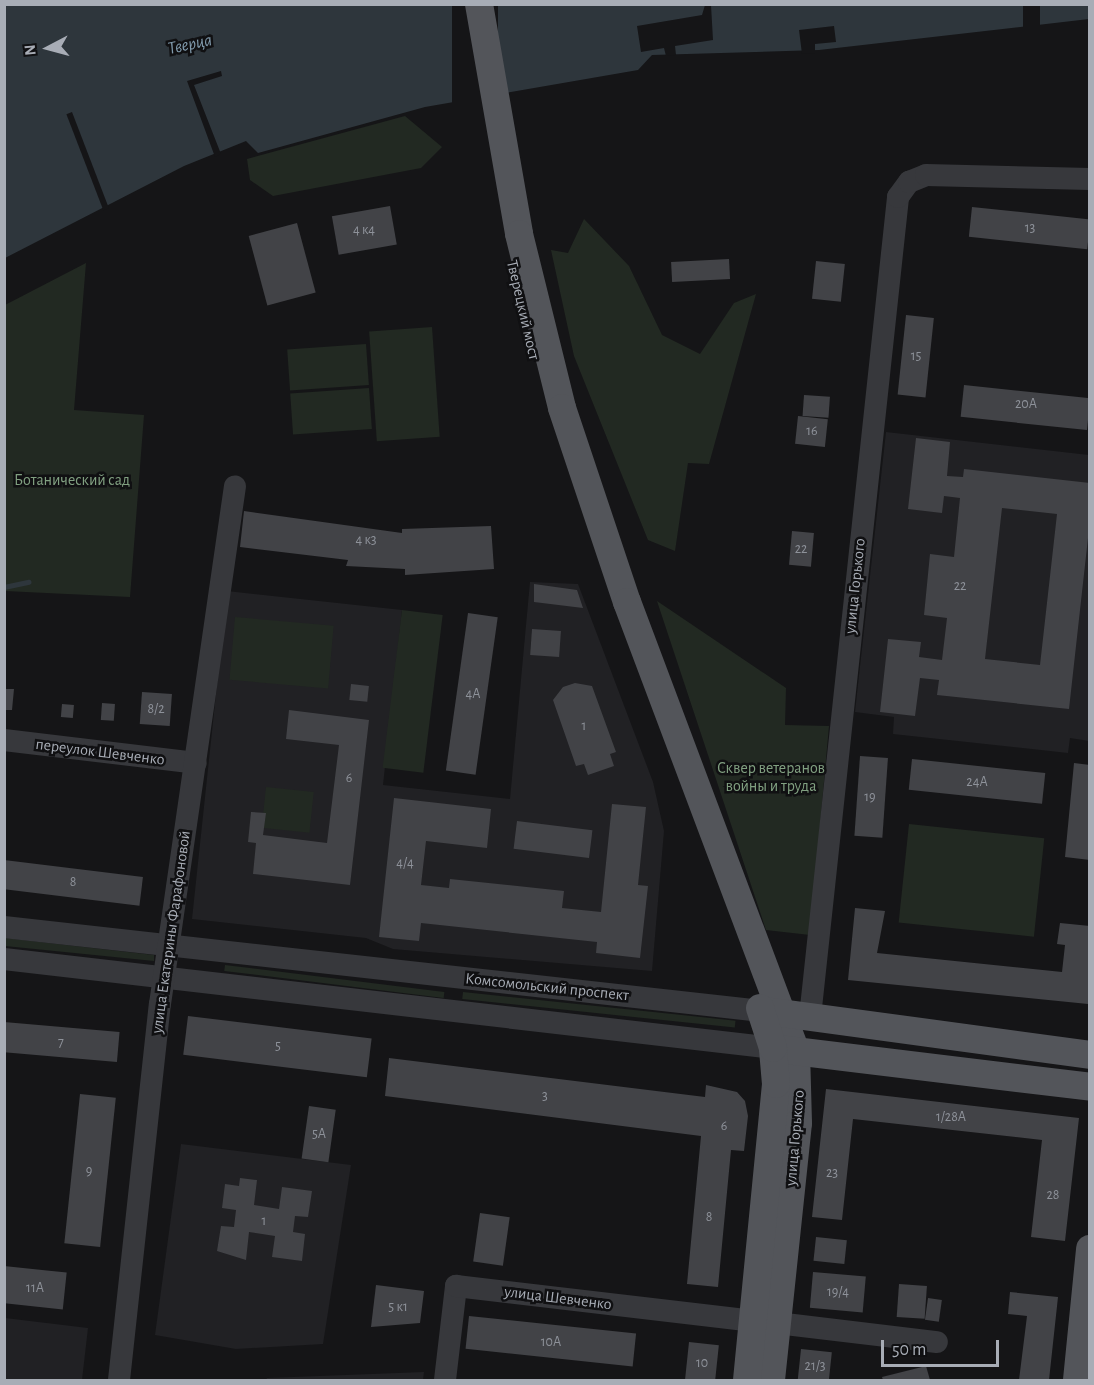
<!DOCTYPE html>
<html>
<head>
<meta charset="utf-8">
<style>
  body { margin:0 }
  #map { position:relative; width:1094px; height:1385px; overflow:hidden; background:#151517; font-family:"Alegreya Sans",sans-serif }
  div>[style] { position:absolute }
  .built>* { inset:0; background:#212124 }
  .green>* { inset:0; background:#222922; transform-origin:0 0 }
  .water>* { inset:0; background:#2e363c }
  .pier>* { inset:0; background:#151517; transform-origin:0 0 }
  .stream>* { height:4.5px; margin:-2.25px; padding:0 2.25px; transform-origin:2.25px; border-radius:2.25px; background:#2e363c }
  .building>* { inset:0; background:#424347; transform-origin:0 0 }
  .minor>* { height:22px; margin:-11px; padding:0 11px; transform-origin:11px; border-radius:11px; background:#37383c }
  .major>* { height:28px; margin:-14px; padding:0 14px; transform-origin:14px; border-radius:14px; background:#53555a }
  span { translate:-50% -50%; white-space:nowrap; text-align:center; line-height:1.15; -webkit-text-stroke:5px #101012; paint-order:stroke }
  .number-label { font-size:14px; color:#8e929a }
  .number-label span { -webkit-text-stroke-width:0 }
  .street-label { font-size:16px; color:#a8adb6 }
  .park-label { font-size:16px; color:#81a081 }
  .water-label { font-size:18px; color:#829cae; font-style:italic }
  .frame { position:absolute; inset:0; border:6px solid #a8adb6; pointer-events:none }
  .north { position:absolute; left:18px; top:18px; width:60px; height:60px; -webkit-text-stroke:4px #101012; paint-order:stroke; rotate:264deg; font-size:16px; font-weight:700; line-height:24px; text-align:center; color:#a8adb6 }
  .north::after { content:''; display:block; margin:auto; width:21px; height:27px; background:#a8adb6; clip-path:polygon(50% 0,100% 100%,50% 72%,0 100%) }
  .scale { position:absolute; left:881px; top:1340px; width:118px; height:27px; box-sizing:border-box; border:3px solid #a8adb6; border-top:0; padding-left:8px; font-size:18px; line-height:21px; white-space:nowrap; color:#a8adb6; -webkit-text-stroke:4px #101012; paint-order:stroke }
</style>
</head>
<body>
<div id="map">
  <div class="built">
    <i style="clip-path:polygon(886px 432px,1089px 455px,1089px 741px,1070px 738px,1068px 753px,893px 734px,894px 717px,855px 712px)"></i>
    <i style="clip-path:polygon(530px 582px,578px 584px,653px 782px,664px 831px,652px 971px,393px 949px,366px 938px,192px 919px,227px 591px,402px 610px,383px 785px,510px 799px)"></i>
    <i style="clip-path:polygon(181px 1144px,351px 1165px,323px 1344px,236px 1349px,155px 1335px)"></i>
    <i style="clip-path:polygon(5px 1318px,88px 1328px,82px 1380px,5px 1380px)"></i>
    <i style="clip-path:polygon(424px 1372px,423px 1380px,266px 1380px,267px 1378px)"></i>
  </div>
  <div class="green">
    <i style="clip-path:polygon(405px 116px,442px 147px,421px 168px,273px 196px,250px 180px,247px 159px)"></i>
    <i style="clip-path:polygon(584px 219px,629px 266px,662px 335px,700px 354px,734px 303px,756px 294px,709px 464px,688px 463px,675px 551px,648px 540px,574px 356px,551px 250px,568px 253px)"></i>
    <i style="clip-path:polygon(86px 263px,74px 410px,144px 415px,130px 597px,5px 591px,5px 305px)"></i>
    <i style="left:432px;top:327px;width:110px;height:63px;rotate:86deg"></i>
    <i style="left:366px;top:344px;width:41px;height:79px;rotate:86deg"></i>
    <i style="left:369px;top:388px;width:41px;height:79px;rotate:86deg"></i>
    <i style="clip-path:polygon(657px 601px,786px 688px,785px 725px,829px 726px,810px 935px,766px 930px)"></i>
    <i style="left:402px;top:610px;width:41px;height:159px;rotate:7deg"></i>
    <i style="left:235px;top:617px;width:99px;height:63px;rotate:5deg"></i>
    <i style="left:266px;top:787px;width:48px;height:41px;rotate:6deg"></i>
    <i style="left:909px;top:824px;width:136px;height:99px;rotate:6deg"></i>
    <i style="clip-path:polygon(5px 938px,154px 955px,154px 961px,5px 946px)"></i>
    <i style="left:225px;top:965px;width:221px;height:6px;rotate:7deg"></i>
    <i style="left:463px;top:992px;width:274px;height:7px;rotate:6deg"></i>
  </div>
  <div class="water">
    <i style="clip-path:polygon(5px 5px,1089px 5px,1089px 19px,819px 50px,652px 55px,638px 70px,425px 107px,258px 153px,246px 141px,184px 166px,5px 258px)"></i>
  </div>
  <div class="pier">
    <i style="left:452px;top:5px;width:46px;height:98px"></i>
    <i style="clip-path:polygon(705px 5px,711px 5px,713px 40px,675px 46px,676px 55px,666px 56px,664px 48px,641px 52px,637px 26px,702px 15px)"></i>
    <i style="left:1023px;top:5px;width:17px;height:22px"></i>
    <i style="clip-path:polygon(834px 26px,836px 42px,815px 44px,815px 53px,802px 54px,799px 30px)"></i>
    <i style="clip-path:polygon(221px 71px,222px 76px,194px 85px,221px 154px,215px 157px,187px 81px)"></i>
    <i style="left:72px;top:112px;width:103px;height:6px;rotate:69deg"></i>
  </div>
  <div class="stream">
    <i style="left:4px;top:587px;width:25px;rotate:-12deg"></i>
  </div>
  <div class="building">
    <i style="left:390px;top:206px;width:39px;height:59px;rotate:80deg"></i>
    <i style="left:972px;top:207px;width:119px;height:30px;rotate:6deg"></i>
    <i style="left:297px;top:223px;width:72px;height:50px;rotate:75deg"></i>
    <i style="left:729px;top:259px;width:20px;height:58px;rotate:87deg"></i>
    <i style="left:816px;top:261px;width:29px;height:38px;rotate:6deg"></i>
    <i style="left:906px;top:315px;width:28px;height:80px;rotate:6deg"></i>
    <i style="left:964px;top:385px;width:127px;height:32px;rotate:6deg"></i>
    <i style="left:804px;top:395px;width:26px;height:21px;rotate:4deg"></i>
    <i style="left:798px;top:416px;width:30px;height:28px;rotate:6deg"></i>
    <i style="clip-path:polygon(evenodd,916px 438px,950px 442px,947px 476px,963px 477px,964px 469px,1090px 483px,1090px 520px,1069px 709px,937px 695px,939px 680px,920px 678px,915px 716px,880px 712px,888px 639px,921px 642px,919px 657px,942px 660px,947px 618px,924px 615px,930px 554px,954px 557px,960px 498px,944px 496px,942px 513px,908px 509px,916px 438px,1002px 508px,1057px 514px,1040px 665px,985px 659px,1002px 508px)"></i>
    <i style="clip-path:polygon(244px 511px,402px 533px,402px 529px,491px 526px,494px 569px,405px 575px,405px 569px,346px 566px,348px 560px,240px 547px)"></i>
    <i style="left:792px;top:531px;width:22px;height:34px;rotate:5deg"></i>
    <i style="clip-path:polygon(534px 584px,577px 590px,583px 608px,534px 602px)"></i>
    <i style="left:468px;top:613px;width:30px;height:159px;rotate:8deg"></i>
    <i style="left:532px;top:629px;width:29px;height:26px;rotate:4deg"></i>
    <i style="clip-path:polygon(575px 683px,592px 686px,616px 752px,610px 754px,614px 766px,588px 775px,584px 764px,576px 766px,553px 700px,563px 687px)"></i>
    <i style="left:351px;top:684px;width:18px;height:16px;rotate:6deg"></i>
    <i style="clip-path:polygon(4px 689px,14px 689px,12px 710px,4px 710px)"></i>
    <i style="left:142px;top:692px;width:30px;height:32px;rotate:4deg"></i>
    <i style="left:102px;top:703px;width:13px;height:17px;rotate:4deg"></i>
    <i style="left:62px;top:704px;width:12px;height:13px;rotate:5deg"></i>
    <i style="clip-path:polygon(289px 710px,369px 720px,350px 885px,253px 874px,256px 843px,248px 842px,251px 812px,266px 813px,263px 835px,327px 843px,339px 745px,286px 739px)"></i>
    <i style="left:860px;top:756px;width:28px;height:80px;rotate:4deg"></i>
    <i style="left:912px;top:759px;width:134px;height:31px;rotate:6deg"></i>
    <i style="clip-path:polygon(1074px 763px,1090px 765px,1090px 860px,1065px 857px)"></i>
    <i style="clip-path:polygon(394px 798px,491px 809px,487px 848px,426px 841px,421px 885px,449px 888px,450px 879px,564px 891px,562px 908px,601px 912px,612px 804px,646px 807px,638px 885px,648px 886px,640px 958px,596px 953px,597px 942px,421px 923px,419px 941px,379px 937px)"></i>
    <i style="left:517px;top:821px;width:76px;height:28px;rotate:7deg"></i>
    <i style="left:4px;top:860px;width:140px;height:29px;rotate:7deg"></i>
    <i style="clip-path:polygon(855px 908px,885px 911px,877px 953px,1062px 972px,1065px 945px,1057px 944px,1060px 923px,1090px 926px,1088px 1004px,848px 980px)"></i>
    <i style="left:188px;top:1016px;width:185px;height:39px;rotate:7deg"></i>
    <i style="left:4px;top:1022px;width:116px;height:30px;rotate:5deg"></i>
    <i style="clip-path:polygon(389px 1058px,705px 1097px,706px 1085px,737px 1092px,745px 1101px,748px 1116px,744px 1151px,731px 1150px,718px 1287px,687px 1284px,701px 1136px,385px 1096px)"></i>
    <i style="clip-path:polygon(826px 1089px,1079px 1118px,1065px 1241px,1031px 1237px,1042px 1140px,853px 1119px,842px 1220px,812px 1217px)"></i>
    <i style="left:80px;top:1094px;width:36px;height:150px;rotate:6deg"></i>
    <i style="left:309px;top:1106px;width:27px;height:53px;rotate:8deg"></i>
    <i style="clip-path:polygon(240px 1178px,257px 1180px,254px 1205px,279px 1209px,282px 1187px,312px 1191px,308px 1217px,295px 1216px,293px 1232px,305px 1234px,302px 1261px,272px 1257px,275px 1236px,249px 1232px,246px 1260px,217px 1251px,221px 1226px,234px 1227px,236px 1210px,222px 1208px,225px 1184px,239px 1186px)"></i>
    <i style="left:480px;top:1213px;width:30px;height:49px;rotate:8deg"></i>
    <i style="left:816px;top:1237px;width:31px;height:24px;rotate:6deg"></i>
    <i style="left:4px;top:1266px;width:63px;height:37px;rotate:6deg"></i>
    <i style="left:813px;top:1272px;width:53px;height:36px;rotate:5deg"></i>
    <i style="left:899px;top:1284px;width:28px;height:33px;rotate:4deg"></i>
    <i style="clip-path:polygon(376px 1285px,424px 1291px,420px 1323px,371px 1327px)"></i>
    <i style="clip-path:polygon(1010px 1292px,1058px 1297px,1049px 1380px,1019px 1380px,1027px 1316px,1008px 1314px)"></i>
    <i style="left:928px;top:1298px;width:14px;height:22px;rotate:8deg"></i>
    <i style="left:469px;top:1316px;width:168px;height:33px;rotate:6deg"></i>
    <i style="left:689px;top:1342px;width:30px;height:38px;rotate:6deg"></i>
    <i style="left:801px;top:1349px;width:31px;height:31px;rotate:6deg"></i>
    <i style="clip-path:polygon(926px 1366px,930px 1380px,883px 1380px,882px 1377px)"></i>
  </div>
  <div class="minor">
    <i style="left:4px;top:740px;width:193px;rotate:6.8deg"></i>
    <i style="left:4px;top:927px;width:762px;rotate:6.33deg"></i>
    <i style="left:4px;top:959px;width:774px;rotate:6.6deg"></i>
    <i style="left:810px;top:1017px;width:825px;rotate:-83.87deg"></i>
    <i style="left:898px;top:197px;width:19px;rotate:-54deg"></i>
    <i style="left:909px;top:182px;width:18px;rotate:-22deg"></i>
    <i style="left:926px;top:175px;width:164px;rotate:1.4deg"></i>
    <i style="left:777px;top:1323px;width:161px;rotate:6.8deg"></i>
    <i style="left:119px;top:1380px;width:378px;rotate:-83.8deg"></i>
    <i style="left:160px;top:1004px;width:523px;rotate:-81.76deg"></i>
    <i style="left:445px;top:1380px;width:95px;rotate:-83.3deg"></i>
    <i style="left:456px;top:1286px;width:300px;rotate:6.7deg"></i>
  </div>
  <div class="major">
    <i style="left:479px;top:4px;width:233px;rotate:80.1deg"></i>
    <i style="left:519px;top:234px;width:179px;rotate:76.1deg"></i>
    <i style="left:562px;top:408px;width:205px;rotate:71.5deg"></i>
    <i style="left:627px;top:602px;width:480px;rotate:69.4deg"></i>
    <i style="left:796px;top:1051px;width:72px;rotate:88.4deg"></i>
    <i style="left:798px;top:1123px;width:258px;rotate:96deg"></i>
    <i style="left:766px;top:1011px;width:327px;rotate:7.7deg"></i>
    <i style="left:778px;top:1049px;width:314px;rotate:6.9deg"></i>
    <i style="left:747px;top:1380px;width:297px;rotate:-84.4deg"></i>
    <i style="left:776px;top:1084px;width:36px;rotate:-95deg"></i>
    <i style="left:773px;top:1048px;width:42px;rotate:-108deg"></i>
    <i style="left:1077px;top:1380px;width:132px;rotate:-84.3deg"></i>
  </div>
  <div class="number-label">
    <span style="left:1030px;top:228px">13</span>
    <span style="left:364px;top:230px">4 к4</span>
    <span style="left:916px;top:356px">15</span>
    <span style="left:1026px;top:404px">20А</span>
    <span style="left:812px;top:431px">16</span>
    <span style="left:366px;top:540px">4 к3</span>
    <span style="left:801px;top:549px">22</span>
    <span style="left:960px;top:586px">22</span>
    <span style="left:473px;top:694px">4А</span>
    <span style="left:156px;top:709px">8/2</span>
    <span style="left:584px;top:726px">1</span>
    <span style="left:349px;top:778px">6</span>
    <span style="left:977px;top:782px">24А</span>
    <span style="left:870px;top:797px">19</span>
    <span style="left:405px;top:863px">4/4</span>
    <span style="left:73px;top:882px">8</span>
    <span style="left:61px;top:1042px">7</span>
    <span style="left:278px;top:1046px">5</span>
    <span style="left:545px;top:1096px">3</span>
    <span style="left:951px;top:1117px">1/28А</span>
    <span style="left:724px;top:1126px">6</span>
    <span style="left:319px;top:1134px">5А</span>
    <span style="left:89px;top:1171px">9</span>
    <span style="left:832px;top:1173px">23</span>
    <span style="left:1053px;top:1195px">28</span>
    <span style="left:709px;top:1217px">8</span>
    <span style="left:264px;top:1221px">1</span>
    <span style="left:35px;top:1288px">11А</span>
    <span style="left:838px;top:1292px">19/4</span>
    <span style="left:398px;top:1307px">5 к1</span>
    <span style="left:551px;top:1342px">10А</span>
    <span style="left:702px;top:1363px">10</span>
    <span style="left:815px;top:1366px">21/3</span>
  </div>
  <div class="street-label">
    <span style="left:523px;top:310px;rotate:77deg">Тверецкий мост</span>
    <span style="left:855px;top:586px;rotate:-84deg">улица Горького</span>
    <span style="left:100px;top:752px;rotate:7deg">переулок Шевченко</span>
    <span style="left:171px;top:932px;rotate:-82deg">улица Екатерины Фарафоновой</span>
    <span style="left:547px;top:987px;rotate:6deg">Комсомольский проспект</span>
    <span style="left:795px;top:1138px;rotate:-85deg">улица Горького</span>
    <span style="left:558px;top:1298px;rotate:7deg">улица Шевченко</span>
  </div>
  <div class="park-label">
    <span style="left:72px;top:480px">Ботанический сад</span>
    <span style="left:771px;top:777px">Сквер ветеранов<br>войны и труда</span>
  </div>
  <div class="water-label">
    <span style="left:190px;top:45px;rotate:-12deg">Тверца</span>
  </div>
  <div class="frame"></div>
  <div class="north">N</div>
  <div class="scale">50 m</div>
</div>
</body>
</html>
